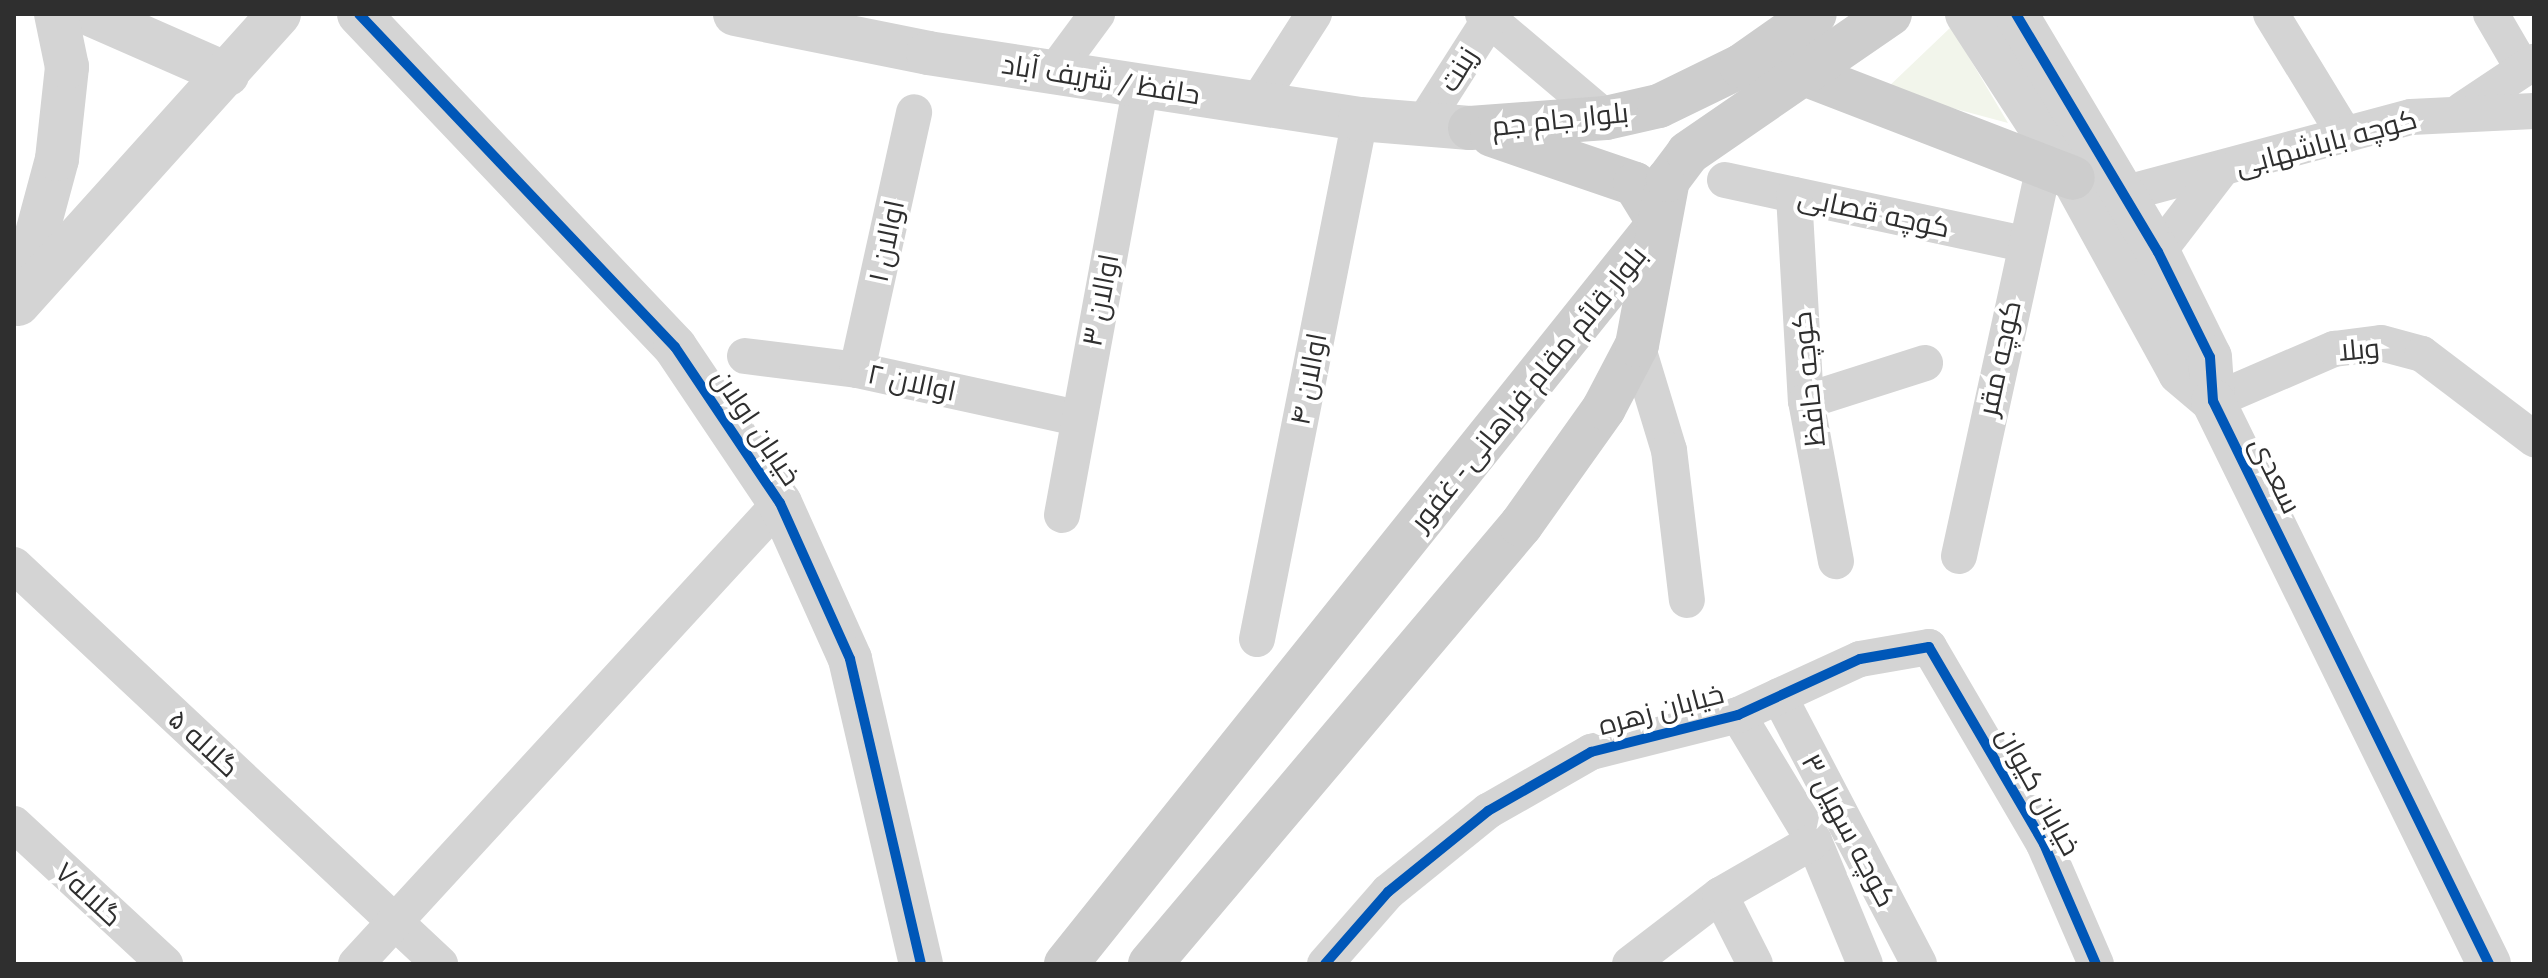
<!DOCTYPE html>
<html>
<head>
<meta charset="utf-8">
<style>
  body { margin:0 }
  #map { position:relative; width:2548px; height:978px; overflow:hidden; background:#fff; font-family:"PT Sans",Cairo,sans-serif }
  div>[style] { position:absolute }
  .green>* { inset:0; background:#f2f5eb }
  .minor>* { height:36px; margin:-18px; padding:0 18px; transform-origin:18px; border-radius:18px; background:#d4d4d4 }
  .tertiary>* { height:44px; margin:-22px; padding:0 22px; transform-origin:22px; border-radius:22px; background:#d4d4d4 }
  .secondary>* { height:44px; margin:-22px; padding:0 22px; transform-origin:22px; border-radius:22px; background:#cdcdcd }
  .cycleway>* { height:10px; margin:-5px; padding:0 5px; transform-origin:5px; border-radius:5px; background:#0057b8 }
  span { translate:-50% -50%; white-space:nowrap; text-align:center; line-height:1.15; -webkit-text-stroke:8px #fff; paint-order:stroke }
  .street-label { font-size:28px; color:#2f2f2f }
  .frame { position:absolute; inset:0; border:16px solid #2f2f2f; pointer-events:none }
</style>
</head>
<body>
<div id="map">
  <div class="green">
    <i style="clip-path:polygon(1951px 27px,2008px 123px,1885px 90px)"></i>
  </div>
  <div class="minor">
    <i style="left:1483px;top:14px;width:161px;rotate:40.2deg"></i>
    <i style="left:2271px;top:14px;width:142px;rotate:58.6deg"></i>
    <i style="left:2491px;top:14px;width:64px;rotate:59.8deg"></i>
    <i style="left:1055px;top:71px;width:71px;rotate:-53.6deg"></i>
    <i style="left:1257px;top:103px;width:106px;rotate:-57.4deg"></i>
    <i style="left:2462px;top:110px;width:87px;rotate:-33.7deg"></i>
    <i style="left:1423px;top:124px;width:130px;rotate:-57.5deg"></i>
    <i style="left:1725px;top:180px;width:305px;rotate:12.1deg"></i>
    <i style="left:2127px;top:193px;width:294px;rotate:-15deg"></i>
    <i style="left:2411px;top:117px;width:123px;rotate:-2.8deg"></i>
    <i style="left:1794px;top:195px;width:206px;rotate:86.7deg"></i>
    <i style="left:1806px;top:401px;width:163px;rotate:79.4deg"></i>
    <i style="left:2158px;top:252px;width:103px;rotate:-52.5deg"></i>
    <i style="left:1637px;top:345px;width:110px;rotate:73.1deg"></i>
    <i style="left:1669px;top:450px;width:151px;rotate:83.2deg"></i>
    <i style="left:745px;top:356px;width:113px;rotate:7.1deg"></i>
    <i style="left:857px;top:370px;width:225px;rotate:12.3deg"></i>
    <i style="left:857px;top:370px;width:264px;rotate:-77.5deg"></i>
    <i style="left:1806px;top:401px;width:125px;rotate:-17.7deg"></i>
    <i style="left:2213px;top:401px;width:132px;rotate:-23.3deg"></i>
    <i style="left:2334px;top:349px;width:47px;rotate:-7.3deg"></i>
    <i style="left:2381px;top:343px;width:42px;rotate:15deg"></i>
    <i style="left:2422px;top:354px;width:141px;rotate:37.2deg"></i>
    <i style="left:1062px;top:515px;width:437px;rotate:-79.6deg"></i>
    <i style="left:1959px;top:556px;width:403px;rotate:-77.7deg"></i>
    <i style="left:14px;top:565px;width:584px;rotate:43.13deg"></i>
    <i style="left:1257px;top:639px;width:530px;rotate:-78.8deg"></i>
    <i style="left:1779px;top:696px;width:302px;rotate:62.4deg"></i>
    <i style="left:1738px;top:715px;width:147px;rotate:58.9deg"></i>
    <i style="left:1814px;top:841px;width:133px;rotate:67.5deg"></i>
    <i style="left:14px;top:824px;width:206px;rotate:42.8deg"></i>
    <i style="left:1720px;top:895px;width:77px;rotate:63.1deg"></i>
    <i style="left:356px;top:964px;width:626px;rotate:-47.39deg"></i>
    <i style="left:1325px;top:964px;width:96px;rotate:-48.8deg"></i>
    <i style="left:1388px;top:892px;width:129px;rotate:-39deg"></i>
    <i style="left:1488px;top:811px;width:119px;rotate:-29.8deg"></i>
    <i style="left:1591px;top:752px;width:152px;rotate:-14.1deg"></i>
    <i style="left:1738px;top:715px;width:134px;rotate:-24.7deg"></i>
    <i style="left:1860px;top:659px;width:70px;rotate:-9.9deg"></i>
    <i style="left:1929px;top:647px;width:228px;rotate:59.7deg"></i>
    <i style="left:2044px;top:844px;width:131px;rotate:66.6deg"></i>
    <i style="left:1630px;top:964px;width:113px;rotate:-37.5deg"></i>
    <i style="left:1720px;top:895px;width:108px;rotate:-29.9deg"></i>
  </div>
  <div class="tertiary">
    <i style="left:90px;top:14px;width:150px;rotate:23.7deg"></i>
    <i style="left:359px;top:14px;width:459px;rotate:46.5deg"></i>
    <i style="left:675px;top:347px;width:188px;rotate:56.1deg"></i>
    <i style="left:780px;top:503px;width:171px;rotate:65.8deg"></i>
    <i style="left:850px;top:659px;width:313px;rotate:76.9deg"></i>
    <i style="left:735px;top:14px;width:197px;rotate:11.4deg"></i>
    <i style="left:928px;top:53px;width:437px;rotate:8.7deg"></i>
    <i style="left:1360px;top:119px;width:110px;rotate:4.7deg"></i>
    <i style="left:1967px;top:14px;width:195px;rotate:57.1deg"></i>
    <i style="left:2073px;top:178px;width:222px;rotate:61.2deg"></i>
    <i style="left:2180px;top:373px;width:43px;rotate:40.3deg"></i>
    <i style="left:2016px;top:14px;width:277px;rotate:59.2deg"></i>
    <i style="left:2158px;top:252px;width:117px;rotate:63.7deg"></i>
    <i style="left:2210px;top:357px;width:44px;rotate:86.1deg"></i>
    <i style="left:2213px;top:401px;width:627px;rotate:63.88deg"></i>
    <i style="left:19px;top:300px;width:146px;rotate:-74.9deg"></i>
    <i style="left:57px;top:159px;width:93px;rotate:-83.8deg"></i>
    <i style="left:67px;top:67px;width:54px;rotate:-101.7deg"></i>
    <i style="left:18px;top:304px;width:390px;rotate:-48deg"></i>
  </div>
  <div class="secondary">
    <i style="left:1804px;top:74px;width:288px;rotate:21.1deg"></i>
    <i style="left:1470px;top:128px;width:136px;rotate:-4.2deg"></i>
    <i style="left:1606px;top:118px;width:54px;rotate:-12.8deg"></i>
    <i style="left:1659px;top:106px;width:91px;rotate:-26deg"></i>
    <i style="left:1741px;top:66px;width:90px;rotate:-35.1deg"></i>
    <i style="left:1492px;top:135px;width:151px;rotate:18.9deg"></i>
    <i style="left:1635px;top:184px;width:46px;rotate:58.4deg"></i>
    <i style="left:1066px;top:964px;width:938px;rotate:-51.32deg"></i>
    <i style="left:1150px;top:964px;width:575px;rotate:-49.8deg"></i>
    <i style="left:1521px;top:525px;width:143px;rotate:-54.6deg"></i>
    <i style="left:1604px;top:408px;width:71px;rotate:-62.4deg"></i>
    <i style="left:1637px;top:345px;width:168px;rotate:-79.4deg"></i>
    <i style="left:1668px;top:180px;width:34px;rotate:-53deg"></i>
    <i style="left:1688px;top:153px;width:245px;rotate:-34.5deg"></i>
  </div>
  <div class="cycleway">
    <i style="left:359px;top:14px;width:459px;rotate:46.5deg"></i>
    <i style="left:675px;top:347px;width:188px;rotate:56.1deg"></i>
    <i style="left:780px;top:503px;width:171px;rotate:65.8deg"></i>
    <i style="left:850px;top:659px;width:313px;rotate:76.9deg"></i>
    <i style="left:2016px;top:14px;width:277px;rotate:59.2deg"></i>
    <i style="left:2158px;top:252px;width:117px;rotate:63.7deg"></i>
    <i style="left:2210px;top:357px;width:44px;rotate:86.1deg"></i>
    <i style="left:2213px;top:401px;width:627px;rotate:63.88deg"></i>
    <i style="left:1325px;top:964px;width:96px;rotate:-48.8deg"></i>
    <i style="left:1388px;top:892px;width:129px;rotate:-39deg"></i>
    <i style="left:1488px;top:811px;width:119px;rotate:-29.8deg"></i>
    <i style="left:1591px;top:752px;width:152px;rotate:-14.1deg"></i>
    <i style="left:1738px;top:715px;width:134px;rotate:-24.7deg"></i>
    <i style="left:1860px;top:659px;width:70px;rotate:-9.9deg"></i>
    <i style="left:1929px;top:647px;width:228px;rotate:59.7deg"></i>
    <i style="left:2044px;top:844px;width:131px;rotate:66.6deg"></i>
  </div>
  <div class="street-label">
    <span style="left:1458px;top:69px;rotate:-58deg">زینت</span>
    <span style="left:1101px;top:79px;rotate:9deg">حافظ / شریف آباد</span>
    <span style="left:1560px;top:119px;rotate:-6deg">بلوار جام جم</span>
    <span style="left:2326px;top:142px;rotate:-15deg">کوچه باباشهابی</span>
    <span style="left:1874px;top:212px;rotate:12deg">کوچه قصابی</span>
    <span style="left:886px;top:241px;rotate:-78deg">اوالان ۱</span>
    <span style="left:1100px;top:300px;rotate:-79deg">اوالان ۳</span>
    <span style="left:2359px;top:349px;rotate:-5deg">ویلا</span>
    <span style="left:1999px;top:358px;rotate:-78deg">کوچه مقر</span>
    <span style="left:1308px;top:379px;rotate:-79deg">اوالان ۴</span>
    <span style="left:1808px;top:379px;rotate:-96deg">کوچه حافظ</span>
    <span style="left:912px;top:382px;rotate:12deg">اوالان ۲</span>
    <span style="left:1528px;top:388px;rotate:-51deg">بلوار قائم مقام فراهانی - غفور</span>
    <span style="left:757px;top:427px;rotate:56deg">خیابان اولان</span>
    <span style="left:2276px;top:475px;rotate:64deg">سعدی</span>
    <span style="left:1661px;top:709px;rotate:-15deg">خیابان زهره</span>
    <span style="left:204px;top:743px;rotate:43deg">گلاله ۵</span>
    <span style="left:2039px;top:791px;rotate:61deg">خیابان کیوان</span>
    <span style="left:1849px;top:830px;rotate:62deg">کوچه سهیل ۳</span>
    <span style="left:89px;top:894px;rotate:43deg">گلاله۷</span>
  </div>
  <div class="frame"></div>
</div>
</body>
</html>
